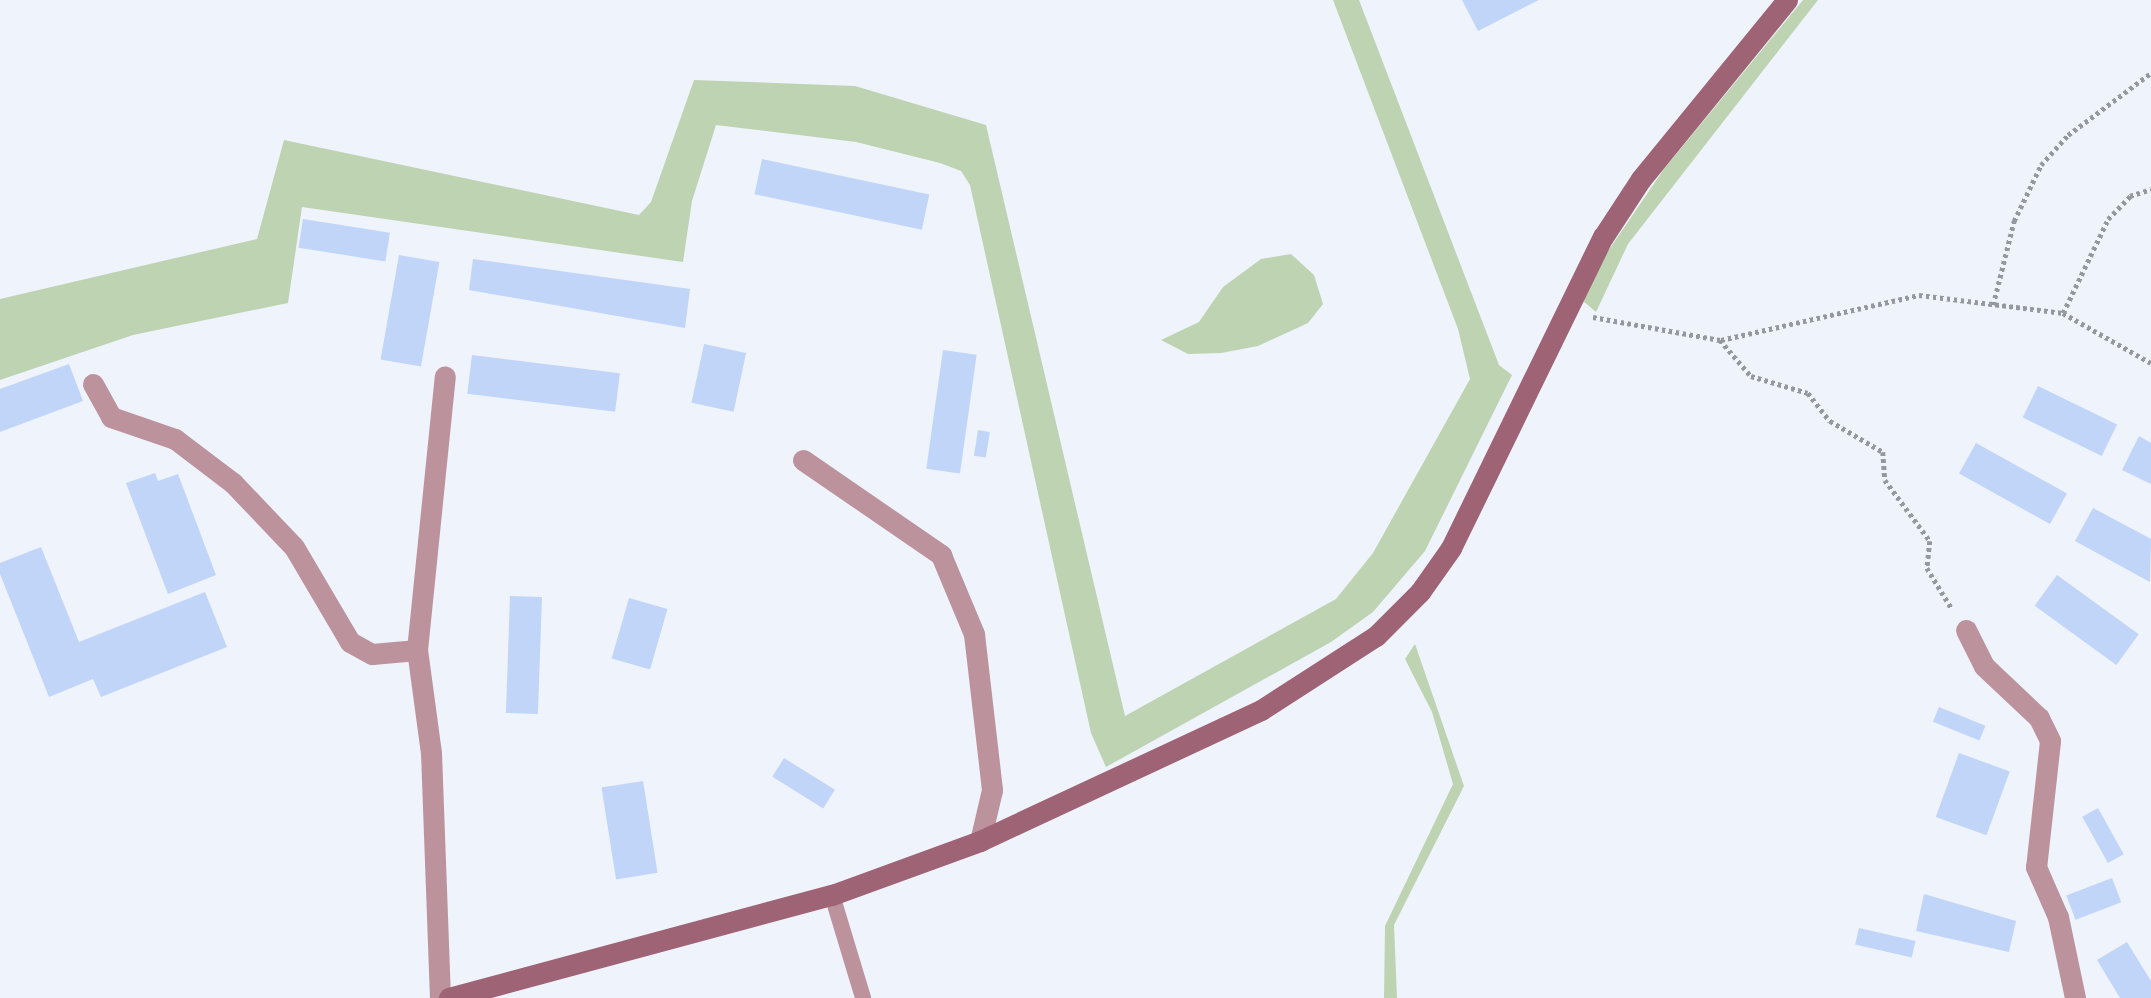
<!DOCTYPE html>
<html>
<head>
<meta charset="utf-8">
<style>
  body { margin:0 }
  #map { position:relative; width:2151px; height:998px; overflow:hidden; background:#eff3fc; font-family:"IBM Plex Serif",serif }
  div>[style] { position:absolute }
  .green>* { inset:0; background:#bed3b1 }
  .building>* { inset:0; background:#c0d5f8; transform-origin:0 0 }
  .path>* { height:4.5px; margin-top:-2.25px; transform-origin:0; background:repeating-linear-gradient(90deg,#95999f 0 3.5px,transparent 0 7px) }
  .lane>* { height:16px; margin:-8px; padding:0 8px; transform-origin:8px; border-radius:8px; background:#bc929d }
  .street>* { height:21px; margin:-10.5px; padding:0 10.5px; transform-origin:10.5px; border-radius:10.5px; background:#bc929d }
  .secondary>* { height:21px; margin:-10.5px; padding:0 10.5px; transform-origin:10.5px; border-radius:10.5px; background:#9e6374 }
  span { translate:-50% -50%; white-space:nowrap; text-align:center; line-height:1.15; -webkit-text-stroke:5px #fff; paint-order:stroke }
</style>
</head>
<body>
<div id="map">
  <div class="green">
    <i style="clip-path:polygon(1333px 0,1359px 0,1499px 365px,1512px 375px,1425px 551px,1373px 612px,1331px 642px,1106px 767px,1091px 733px,970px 185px,961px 171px,940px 163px,856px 142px,716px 125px,692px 201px,683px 262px,302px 207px,288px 303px,133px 335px,0 380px,0 299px,257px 239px,284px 140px,639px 215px,651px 202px,694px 80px,855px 86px,986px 125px,1125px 716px,1336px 599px,1373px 553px,1470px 379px,1458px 329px)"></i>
    <i style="clip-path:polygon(1803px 0,1818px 0,1628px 244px,1596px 312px,1583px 301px,1604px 257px,1664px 169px)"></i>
    <i style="clip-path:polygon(1291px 254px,1314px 275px,1323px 304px,1308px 323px,1258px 346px,1221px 353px,1188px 354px,1161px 340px,1199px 322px,1223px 287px,1261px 259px)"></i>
    <i style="clip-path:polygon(1415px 644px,1464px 786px,1394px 925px,1397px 998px,1384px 998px,1385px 926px,1453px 784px,1432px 712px,1405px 659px)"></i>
  </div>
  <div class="building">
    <i style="clip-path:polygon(1462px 0,1539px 0,1478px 31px)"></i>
    <i style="left:762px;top:159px;width:171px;height:36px;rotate:12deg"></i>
    <i style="left:303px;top:219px;width:88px;height:29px;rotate:9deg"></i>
    <i style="left:399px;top:255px;width:41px;height:106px;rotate:10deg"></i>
    <i style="clip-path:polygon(473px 259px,690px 289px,685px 328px,469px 290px)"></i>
    <i style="left:704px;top:344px;width:43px;height:60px;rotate:12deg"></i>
    <i style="left:943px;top:350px;width:34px;height:120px;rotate:8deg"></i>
    <i style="left:472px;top:355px;width:149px;height:39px;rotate:7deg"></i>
    <i style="clip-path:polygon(69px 364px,83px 401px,0 432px,0 389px)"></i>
    <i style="left:2038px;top:386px;width:88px;height:35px;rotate:26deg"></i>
    <i style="left:978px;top:430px;width:12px;height:26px;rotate:9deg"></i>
    <i style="clip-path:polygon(2139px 436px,2151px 443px,2151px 484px,2122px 470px)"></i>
    <i style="left:1976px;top:443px;width:104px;height:35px;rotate:29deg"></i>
    <i style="clip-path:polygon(155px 473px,158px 481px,178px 474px,216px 575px,168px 594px,126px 483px)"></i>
    <i style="clip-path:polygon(2093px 508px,2151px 539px,2150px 582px,2075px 541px)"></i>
    <i style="clip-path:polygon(41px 547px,79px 642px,205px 592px,227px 647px,101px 697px,93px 679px,49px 697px,0 574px,0 563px)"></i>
    <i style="left:2057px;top:575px;width:101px;height:38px;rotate:36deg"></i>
    <i style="left:510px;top:596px;width:32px;height:117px;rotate:2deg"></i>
    <i style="left:629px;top:598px;width:40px;height:63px;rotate:16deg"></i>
    <i style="left:1939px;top:707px;width:50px;height:16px;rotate:22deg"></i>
    <i style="left:1959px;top:753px;width:54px;height:68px;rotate:20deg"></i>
    <i style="left:784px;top:758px;width:60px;height:22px;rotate:32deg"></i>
    <i style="left:643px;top:781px;width:93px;height:42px;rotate:81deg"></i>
    <i style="left:2098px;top:808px;width:53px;height:18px;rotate:61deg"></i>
    <i style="left:2112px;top:878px;width:26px;height:49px;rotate:69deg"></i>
    <i style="clip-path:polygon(1924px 894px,2016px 921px,2009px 952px,1916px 931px)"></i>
    <i style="left:1859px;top:928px;width:58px;height:17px;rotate:13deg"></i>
    <i style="clip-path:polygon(2127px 942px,2151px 981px,2151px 998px,2120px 998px,2097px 960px)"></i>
  </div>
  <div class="path">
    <i style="left:1993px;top:305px;width:87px;rotate:-76deg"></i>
    <i style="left:2014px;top:221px;width:62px;rotate:-64.3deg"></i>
    <i style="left:2041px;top:165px;width:40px;rotate:-48deg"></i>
    <i style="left:2068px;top:135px;width:104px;rotate:-36.8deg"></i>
    <i style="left:2063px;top:313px;width:104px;rotate:-64.4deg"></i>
    <i style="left:2108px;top:219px;width:32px;rotate:-46deg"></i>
    <i style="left:2130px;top:196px;width:22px;rotate:-18deg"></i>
    <i style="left:1593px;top:317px;width:129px;rotate:10.3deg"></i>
    <i style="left:1720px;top:340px;width:48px;rotate:49.3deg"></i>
    <i style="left:1751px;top:376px;width:59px;rotate:16.6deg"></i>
    <i style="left:1808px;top:393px;width:36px;rotate:52deg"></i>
    <i style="left:1830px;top:421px;width:61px;rotate:30.3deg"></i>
    <i style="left:1883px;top:452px;width:28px;rotate:86deg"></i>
    <i style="left:1885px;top:480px;width:76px;rotate:53.6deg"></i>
    <i style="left:1930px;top:541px;width:27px;rotate:96deg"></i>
    <i style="left:1927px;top:568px;width:48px;rotate:58.6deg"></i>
    <i style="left:1721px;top:340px;width:203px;rotate:-12.8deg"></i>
    <i style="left:1919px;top:295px;width:145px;rotate:7.1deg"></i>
    <i style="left:2063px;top:313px;width:101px;rotate:29.6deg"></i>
  </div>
  <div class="lane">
    <i style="left:832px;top:895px;width:108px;rotate:73.2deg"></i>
  </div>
  <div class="street">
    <i style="left:93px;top:384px;width:38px;rotate:61deg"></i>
    <i style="left:111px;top:417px;width:68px;rotate:19deg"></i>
    <i style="left:175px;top:439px;width:73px;rotate:37.2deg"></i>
    <i style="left:233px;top:483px;width:88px;rotate:46.4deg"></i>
    <i style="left:294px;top:547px;width:110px;rotate:59.5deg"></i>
    <i style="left:350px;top:642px;width:25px;rotate:29deg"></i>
    <i style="left:372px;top:654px;width:45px;rotate:-5.1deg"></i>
    <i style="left:803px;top:460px;width:168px;rotate:34.5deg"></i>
    <i style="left:941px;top:555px;width:86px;rotate:67.3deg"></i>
    <i style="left:974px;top:634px;width:157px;rotate:83.4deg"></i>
    <i style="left:992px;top:790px;width:52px;rotate:103.2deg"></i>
    <i style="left:1966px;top:630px;width:40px;rotate:63.4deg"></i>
    <i style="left:1984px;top:666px;width:76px;rotate:43.4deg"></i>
    <i style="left:2039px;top:718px;width:25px;rotate:64deg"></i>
    <i style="left:2050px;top:741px;width:127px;rotate:96.3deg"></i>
    <i style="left:2036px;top:867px;width:55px;rotate:66.3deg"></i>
    <i style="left:2058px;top:917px;width:83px;rotate:78.1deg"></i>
    <i style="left:440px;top:998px;width:245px;rotate:-92.1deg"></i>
    <i style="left:431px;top:753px;width:104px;rotate:-97.7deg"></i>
    <i style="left:417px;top:650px;width:275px;rotate:-84.2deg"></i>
  </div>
  <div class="secondary">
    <i style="left:449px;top:998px;width:397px;rotate:-15.1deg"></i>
    <i style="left:832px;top:895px;width:158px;rotate:-20deg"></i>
    <i style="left:980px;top:841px;width:310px;rotate:-25deg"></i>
    <i style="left:1261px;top:710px;width:137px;rotate:-32.8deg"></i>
    <i style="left:1376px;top:636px;width:62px;rotate:-45deg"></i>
    <i style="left:1420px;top:592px;width:54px;rotate:-54.8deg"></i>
    <i style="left:1451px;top:548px;width:346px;rotate:-64deg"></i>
    <i style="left:1603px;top:237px;width:69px;rotate:-56.8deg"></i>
    <i style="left:1641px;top:179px;width:231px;rotate:-50.8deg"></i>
  </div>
</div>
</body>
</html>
